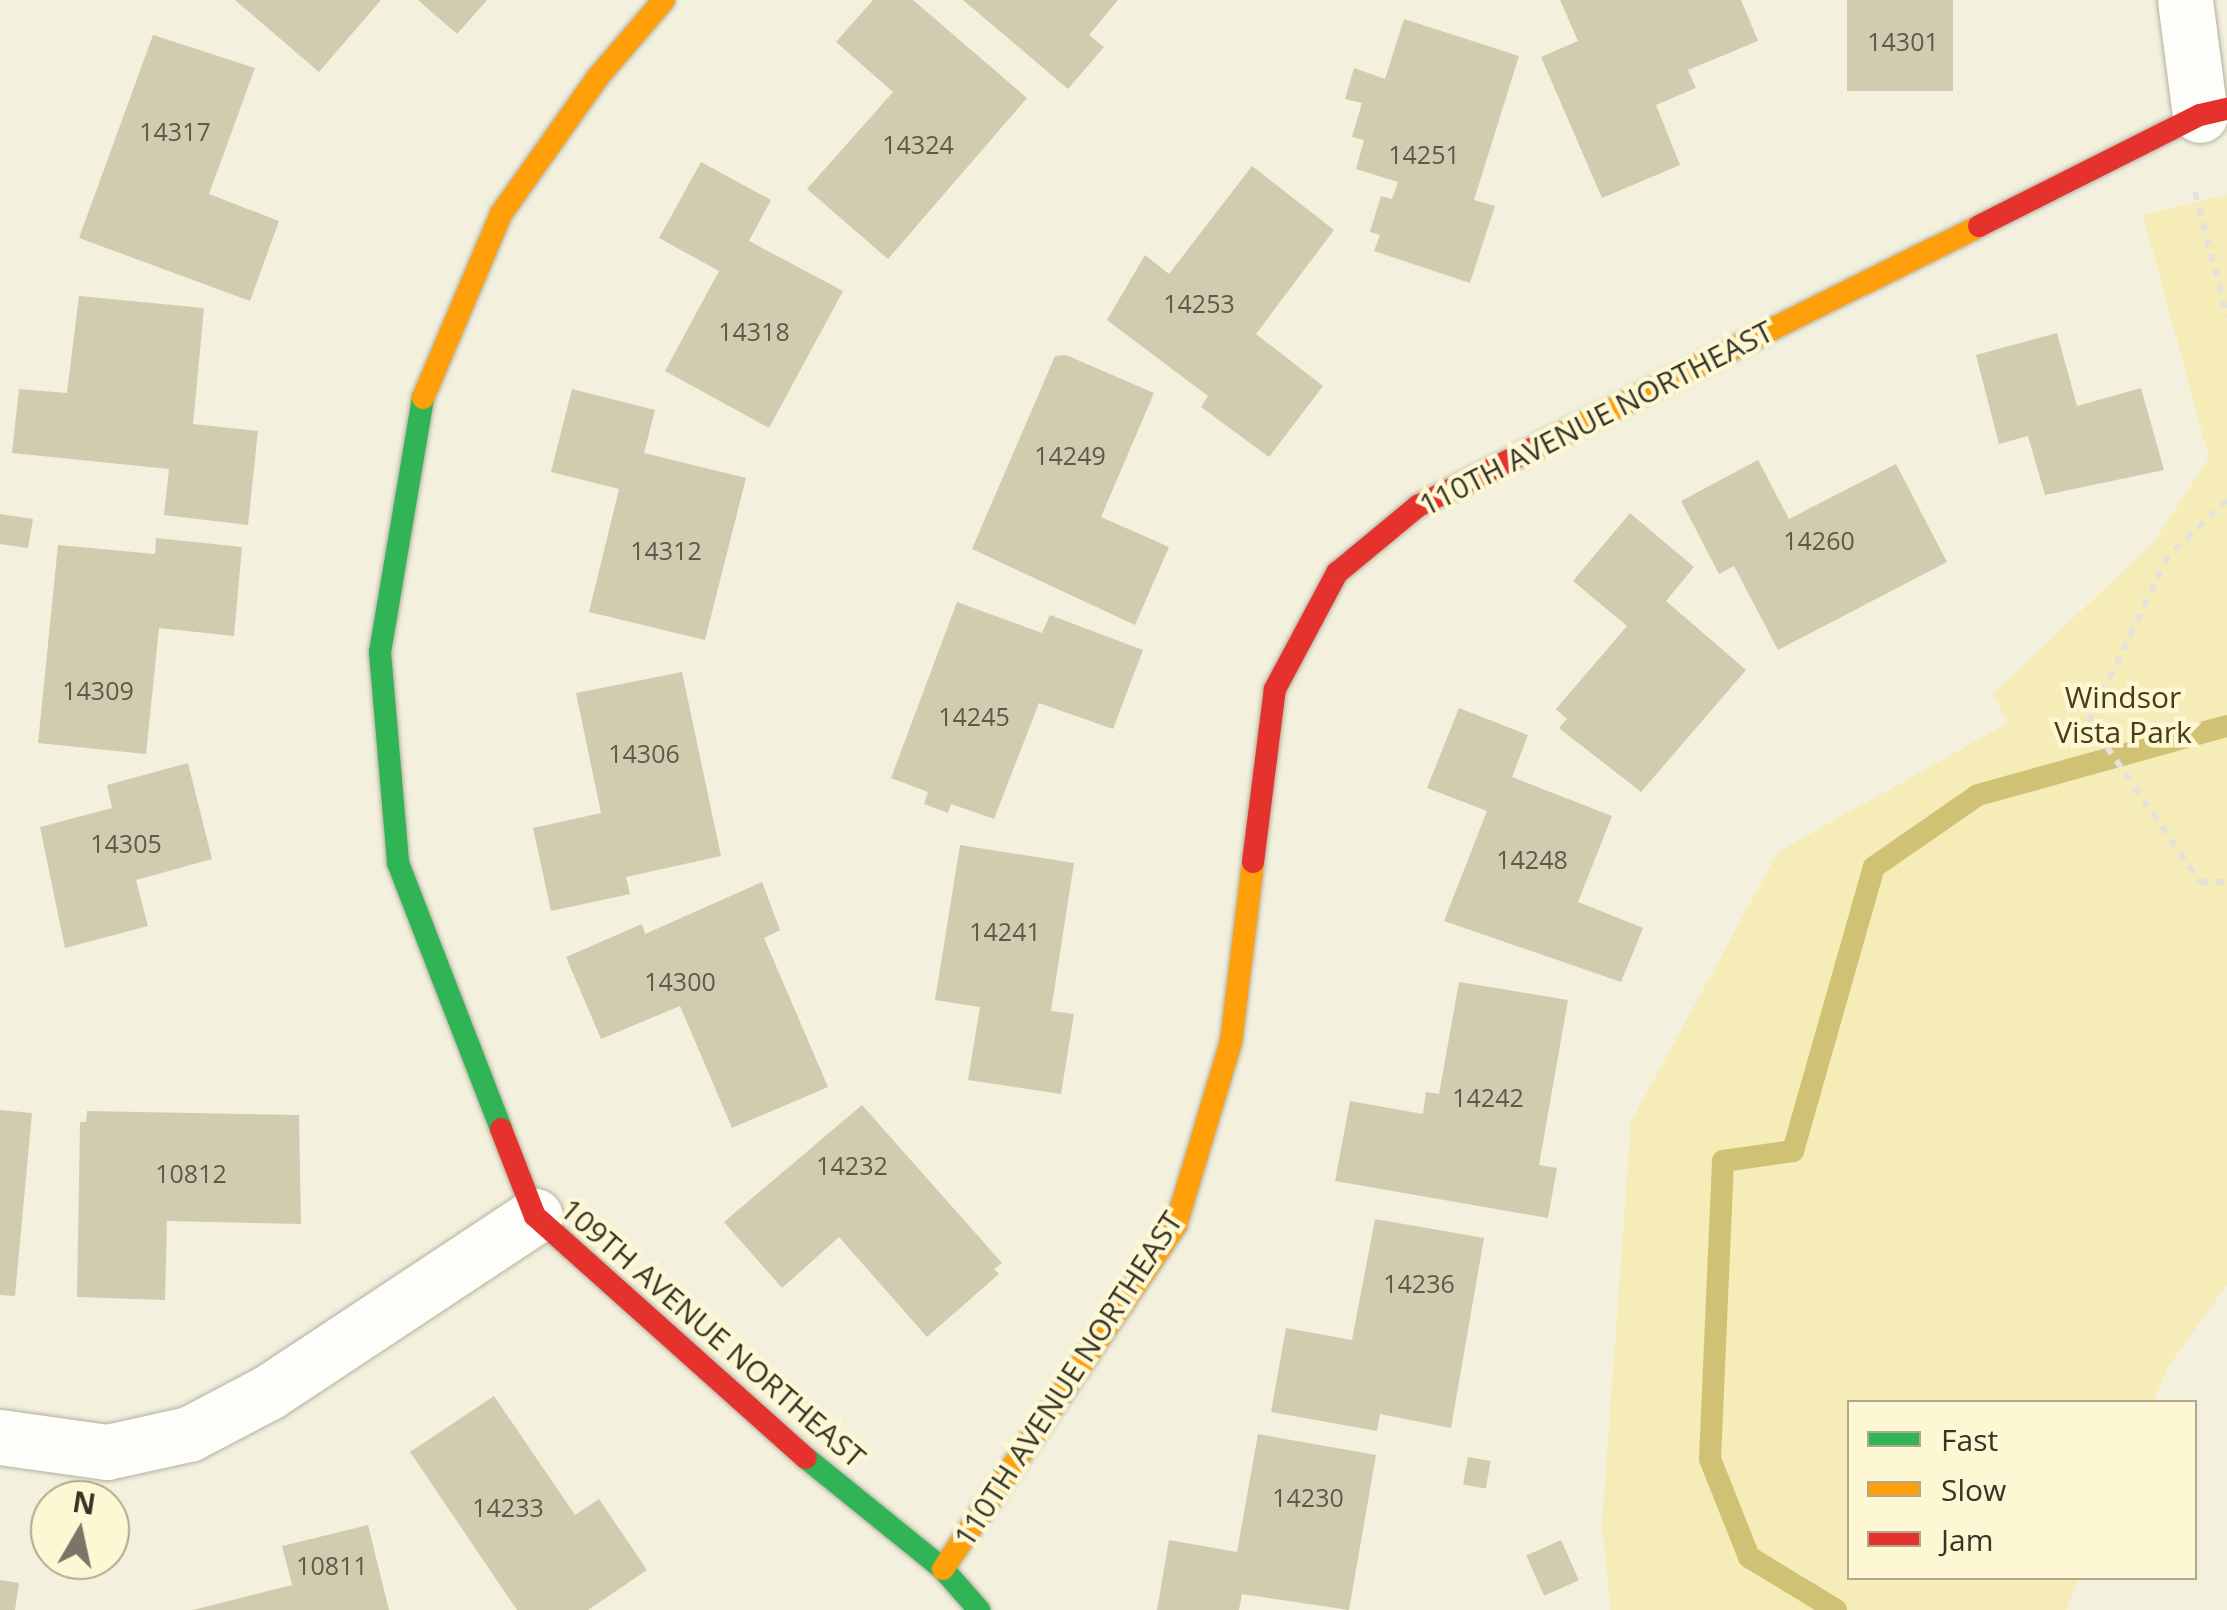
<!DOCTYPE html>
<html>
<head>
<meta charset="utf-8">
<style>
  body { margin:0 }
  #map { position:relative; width:2227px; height:1610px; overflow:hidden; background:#f3f0dd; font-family:"Open Sans",sans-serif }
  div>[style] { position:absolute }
  .green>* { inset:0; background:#f5ecb7 }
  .stream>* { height:22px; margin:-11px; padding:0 11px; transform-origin:11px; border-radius:11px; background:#d0c275 }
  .building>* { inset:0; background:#d1ccb0; transform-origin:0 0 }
  .path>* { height:6px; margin-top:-3px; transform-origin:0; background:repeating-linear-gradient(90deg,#e3e2db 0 8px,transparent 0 16px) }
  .roads { filter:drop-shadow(0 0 2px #b3b0a1) drop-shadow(0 0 2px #b3b0a1) }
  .street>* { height:55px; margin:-27.5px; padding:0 27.5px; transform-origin:27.5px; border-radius:27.5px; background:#fdfdfa }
  .fast>* { height:22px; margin:-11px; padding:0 11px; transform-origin:11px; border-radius:11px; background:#30b455 }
  .slow>* { height:22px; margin:-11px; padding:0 11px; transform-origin:11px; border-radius:11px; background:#ff9f0a }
  .jam>* { height:22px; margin:-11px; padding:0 11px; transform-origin:11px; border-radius:11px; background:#e5322d }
  span { translate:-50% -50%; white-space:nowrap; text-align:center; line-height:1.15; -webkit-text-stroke:9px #fdf7d3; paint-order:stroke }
  .number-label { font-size:25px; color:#5e5a49 }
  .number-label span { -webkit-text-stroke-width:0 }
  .street-label { font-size:30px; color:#373427 }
  .park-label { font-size:30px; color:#463f14 }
  .legend { position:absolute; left:1847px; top:1400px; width:350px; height:180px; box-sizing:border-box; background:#fdf7d3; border:2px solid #aea98e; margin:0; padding:12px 18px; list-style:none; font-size:30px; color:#373427 }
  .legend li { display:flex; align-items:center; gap:20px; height:50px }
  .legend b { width:50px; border:2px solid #aea98e }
  .north { position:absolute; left:30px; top:1480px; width:100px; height:100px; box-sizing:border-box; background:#fdf7d3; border:2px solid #aea98e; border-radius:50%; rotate:9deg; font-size:28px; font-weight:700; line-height:40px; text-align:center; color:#373427 }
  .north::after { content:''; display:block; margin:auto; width:35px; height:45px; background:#797667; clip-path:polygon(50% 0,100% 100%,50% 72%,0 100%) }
</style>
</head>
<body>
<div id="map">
  <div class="green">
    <i style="clip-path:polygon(2227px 195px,2227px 1285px,2168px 1367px,2153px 1402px,1850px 1402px,1850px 1578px,2079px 1578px,2066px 1610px,1611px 1610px,1602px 1524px,1631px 1122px,1778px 852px,2008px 723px,1993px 694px,2153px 543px,2209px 458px,2143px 215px)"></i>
  </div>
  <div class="stream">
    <i style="left:1836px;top:1610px;width:102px;rotate:-148.7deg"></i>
    <i style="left:1749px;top:1557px;width:105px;rotate:-111.7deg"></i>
    <i style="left:1710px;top:1459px;width:298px;rotate:-87.5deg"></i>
    <i style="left:1723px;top:1161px;width:71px;rotate:-8.1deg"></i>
    <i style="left:1793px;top:1151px;width:295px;rotate:-74.1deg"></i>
    <i style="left:1874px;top:867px;width:126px;rotate:-34.7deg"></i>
    <i style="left:1978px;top:795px;width:258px;rotate:-15.5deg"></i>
  </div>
  <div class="building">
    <i style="clip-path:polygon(235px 0,381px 0,319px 72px)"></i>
    <i style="clip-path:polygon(418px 0,487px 0,457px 34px)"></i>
    <i style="clip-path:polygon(873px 0,913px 0,1027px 98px,888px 259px,807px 189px,893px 92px,836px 42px)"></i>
    <i style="clip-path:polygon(963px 0,1118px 0,1089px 35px,1104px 47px,1068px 89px)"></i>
    <i style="clip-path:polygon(1560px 0,1741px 0,1758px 41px,1688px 70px,1696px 88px,1656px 105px,1680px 165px,1602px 198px,1541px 57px,1578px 41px)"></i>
    <i style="left:1847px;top:0;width:106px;height:91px"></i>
    <i style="clip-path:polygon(1404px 19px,1519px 56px,1474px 200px,1495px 206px,1470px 283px,1374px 251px,1380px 235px,1370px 232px,1381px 196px,1392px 199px,1398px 182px,1356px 169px,1364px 140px,1352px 137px,1362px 103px,1345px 99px,1354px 68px,1385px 79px)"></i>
    <i style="clip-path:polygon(153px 35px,255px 68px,209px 194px,279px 221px,250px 301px,79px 238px)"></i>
    <i style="clip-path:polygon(701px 162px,771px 200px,749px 241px,843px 291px,769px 428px,665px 371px,719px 271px,659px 238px)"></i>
    <i style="clip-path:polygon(1252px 166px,1334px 230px,1256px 334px,1323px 386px,1269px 457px,1201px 407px,1208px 396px,1107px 320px,1145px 255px,1169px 274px)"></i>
    <i style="clip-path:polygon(79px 296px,204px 308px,193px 424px,258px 431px,248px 525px,164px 515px,169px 469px,12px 453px,19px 389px,67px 393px)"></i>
    <i style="clip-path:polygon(2057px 333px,2077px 406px,2141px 388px,2164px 470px,2045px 495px,2028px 436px,1999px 444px,1976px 355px)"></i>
    <i style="clip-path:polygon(1066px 355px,1154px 393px,1101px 517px,1169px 547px,1135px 625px,972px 549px,1055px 356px)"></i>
    <i style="clip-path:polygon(572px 389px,655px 410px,644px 453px,746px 478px,705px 640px,589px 612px,619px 489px,551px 472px)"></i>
    <i style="clip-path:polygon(1758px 460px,1789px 519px,1896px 464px,1947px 562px,1778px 650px,1734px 566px,1719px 574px,1681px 501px)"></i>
    <i style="clip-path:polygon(1630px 513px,1694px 567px,1666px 601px,1746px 670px,1641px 792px,1559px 728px,1567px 719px,1556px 709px,1627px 626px,1573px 581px)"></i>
    <i style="clip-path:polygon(0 514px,33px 519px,28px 548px,0 544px)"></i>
    <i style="clip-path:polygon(156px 538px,242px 547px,234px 636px,159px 628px,146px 754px,38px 743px,58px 545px,155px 554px)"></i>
    <i style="clip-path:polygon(957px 602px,1042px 633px,1050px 615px,1143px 650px,1113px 729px,1039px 703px,994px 819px,951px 804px,948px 813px,924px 804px,928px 792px,891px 778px)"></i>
    <i style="clip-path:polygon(682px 672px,721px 856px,626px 877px,630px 894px,551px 911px,533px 828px,601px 813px,576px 693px)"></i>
    <i style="clip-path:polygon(1459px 708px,1528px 735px,1512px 777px,1612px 816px,1578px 902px,1643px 928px,1621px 982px,1444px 921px,1487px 811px,1427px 788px)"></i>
    <i style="clip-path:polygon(188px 763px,212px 859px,136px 880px,148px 926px,65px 948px,40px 827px,112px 808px,107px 785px)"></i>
    <i style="clip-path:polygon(960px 845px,1074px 863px,1051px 1011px,1074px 1014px,1061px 1094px,968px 1080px,980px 1007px,935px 1000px)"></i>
    <i style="clip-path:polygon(762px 882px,780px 930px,764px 938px,828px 1087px,732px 1128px,680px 1006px,601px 1039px,566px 957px,642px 924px,645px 934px)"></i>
    <i style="clip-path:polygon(1459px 982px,1568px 1000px,1539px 1165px,1557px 1168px,1548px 1218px,1335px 1181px,1350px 1101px,1423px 1114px,1426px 1092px,1439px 1094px)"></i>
    <i style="clip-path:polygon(862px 1105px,1002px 1263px,994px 1269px,999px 1274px,927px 1337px,839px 1237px,782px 1288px,724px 1222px)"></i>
    <i style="clip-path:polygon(0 1110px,32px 1113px,15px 1296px,0 1295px)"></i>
    <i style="clip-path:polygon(87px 1111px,299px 1115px,301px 1224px,167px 1221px,165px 1300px,77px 1297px,80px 1122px,86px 1122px)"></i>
    <i style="clip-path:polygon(1375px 1219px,1484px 1238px,1451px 1428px,1380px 1414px,1377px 1431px,1271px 1412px,1286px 1328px,1352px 1340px)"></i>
    <i style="clip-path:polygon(494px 1396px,575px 1515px,599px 1499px,647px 1570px,588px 1610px,517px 1610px,410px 1452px)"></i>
    <i style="clip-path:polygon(1258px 1434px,1376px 1455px,1349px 1610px,1242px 1594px,1239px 1610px,1157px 1610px,1169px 1540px,1237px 1552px)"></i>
    <i style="left:1468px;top:1457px;width:23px;height:28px;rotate:10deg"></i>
    <i style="clip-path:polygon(368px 1525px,389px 1610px,193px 1610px,292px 1585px,282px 1546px)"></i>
    <i style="left:1561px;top:1540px;width:44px;height:38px;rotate:66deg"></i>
    <i style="clip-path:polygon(0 1580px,19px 1583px,15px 1610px,0 1610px)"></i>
  </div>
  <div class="path">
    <i style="left:2195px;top:192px;width:129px;rotate:75.6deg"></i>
    <i style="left:2227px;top:500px;width:81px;rotate:136.5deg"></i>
    <i style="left:2168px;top:556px;width:183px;rotate:115.6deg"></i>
    <i style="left:2089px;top:721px;width:196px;rotate:55.4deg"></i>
    <i style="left:2200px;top:882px;width:27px"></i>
  </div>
  <div class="roads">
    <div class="street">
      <i style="left:2185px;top:0;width:116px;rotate:82.6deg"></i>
      <i style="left:0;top:1437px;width:108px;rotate:8deg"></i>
      <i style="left:107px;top:1452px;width:84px;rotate:-12.4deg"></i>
      <i style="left:189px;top:1434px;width:90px;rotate:-27.7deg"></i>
      <i style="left:269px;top:1392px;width:319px;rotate:-33.5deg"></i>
    </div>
    <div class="fast">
      <i style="left:423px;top:398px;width:258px;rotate:99.6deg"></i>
      <i style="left:380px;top:652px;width:212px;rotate:85.1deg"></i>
      <i style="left:398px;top:863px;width:285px;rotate:68.8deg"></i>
      <i style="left:806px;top:1458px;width:176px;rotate:39deg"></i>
      <i style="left:943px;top:1569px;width:55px;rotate:48.7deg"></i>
    </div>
    <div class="slow">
      <i style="left:423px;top:398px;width:200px;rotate:-67deg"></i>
      <i style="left:501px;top:214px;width:168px;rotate:-54.7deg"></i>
      <i style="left:598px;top:77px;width:101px;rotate:-49.4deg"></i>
      <i style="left:1534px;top:448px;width:497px;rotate:-26.5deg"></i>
      <i style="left:943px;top:1569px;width:415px;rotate:-55.9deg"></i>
      <i style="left:1176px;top:1225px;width:191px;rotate:-73.3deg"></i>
      <i style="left:1231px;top:1042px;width:181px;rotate:-83deg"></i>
    </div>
    <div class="jam">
      <i style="left:1979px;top:226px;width:247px;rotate:-26.7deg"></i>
      <i style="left:2200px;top:115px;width:28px;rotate:-13deg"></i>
      <i style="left:1253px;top:862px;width:174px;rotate:-82.8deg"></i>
      <i style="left:1275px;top:689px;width:132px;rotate:-61.9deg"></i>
      <i style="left:1337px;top:573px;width:105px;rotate:-39.6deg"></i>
      <i style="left:1418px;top:506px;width:130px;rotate:-26.6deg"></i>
      <i style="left:501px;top:1129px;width:93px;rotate:68.7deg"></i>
      <i style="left:535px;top:1216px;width:363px;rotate:41.8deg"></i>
    </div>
  </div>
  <div class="number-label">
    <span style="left:1903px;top:41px">14301</span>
    <span style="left:175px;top:131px">14317</span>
    <span style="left:918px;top:144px">14324</span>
    <span style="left:1424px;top:154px">14251</span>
    <span style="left:1199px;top:303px">14253</span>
    <span style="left:754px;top:331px">14318</span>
    <span style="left:1070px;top:455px">14249</span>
    <span style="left:1819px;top:540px">14260</span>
    <span style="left:666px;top:550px">14312</span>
    <span style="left:98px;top:690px">14309</span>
    <span style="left:974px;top:716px">14245</span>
    <span style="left:644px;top:753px">14306</span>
    <span style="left:126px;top:843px">14305</span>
    <span style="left:1532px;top:859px">14248</span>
    <span style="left:1005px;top:931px">14241</span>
    <span style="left:680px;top:981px">14300</span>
    <span style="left:1488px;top:1097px">14242</span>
    <span style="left:852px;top:1165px">14232</span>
    <span style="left:191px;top:1173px">10812</span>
    <span style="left:1419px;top:1283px">14236</span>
    <span style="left:1308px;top:1497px">14230</span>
    <span style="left:508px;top:1507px">14233</span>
    <span style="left:332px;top:1565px">10811</span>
  </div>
  <div class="street-label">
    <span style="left:1596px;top:418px;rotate:-27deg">110TH AVENUE NORTHEAST</span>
    <span style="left:713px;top:1333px;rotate:41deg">109TH AVENUE NORTHEAST</span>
    <span style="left:1068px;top:1379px;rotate:-57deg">110TH AVENUE NORTHEAST</span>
  </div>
  <div class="park-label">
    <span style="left:2123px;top:714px">Windsor<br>Vista Park</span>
  </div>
  <ul class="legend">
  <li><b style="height:12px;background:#30b455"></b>Fast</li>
  <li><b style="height:12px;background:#ff9f0a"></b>Slow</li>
  <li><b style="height:12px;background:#e5322d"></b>Jam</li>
  </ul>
  <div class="north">N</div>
</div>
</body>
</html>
